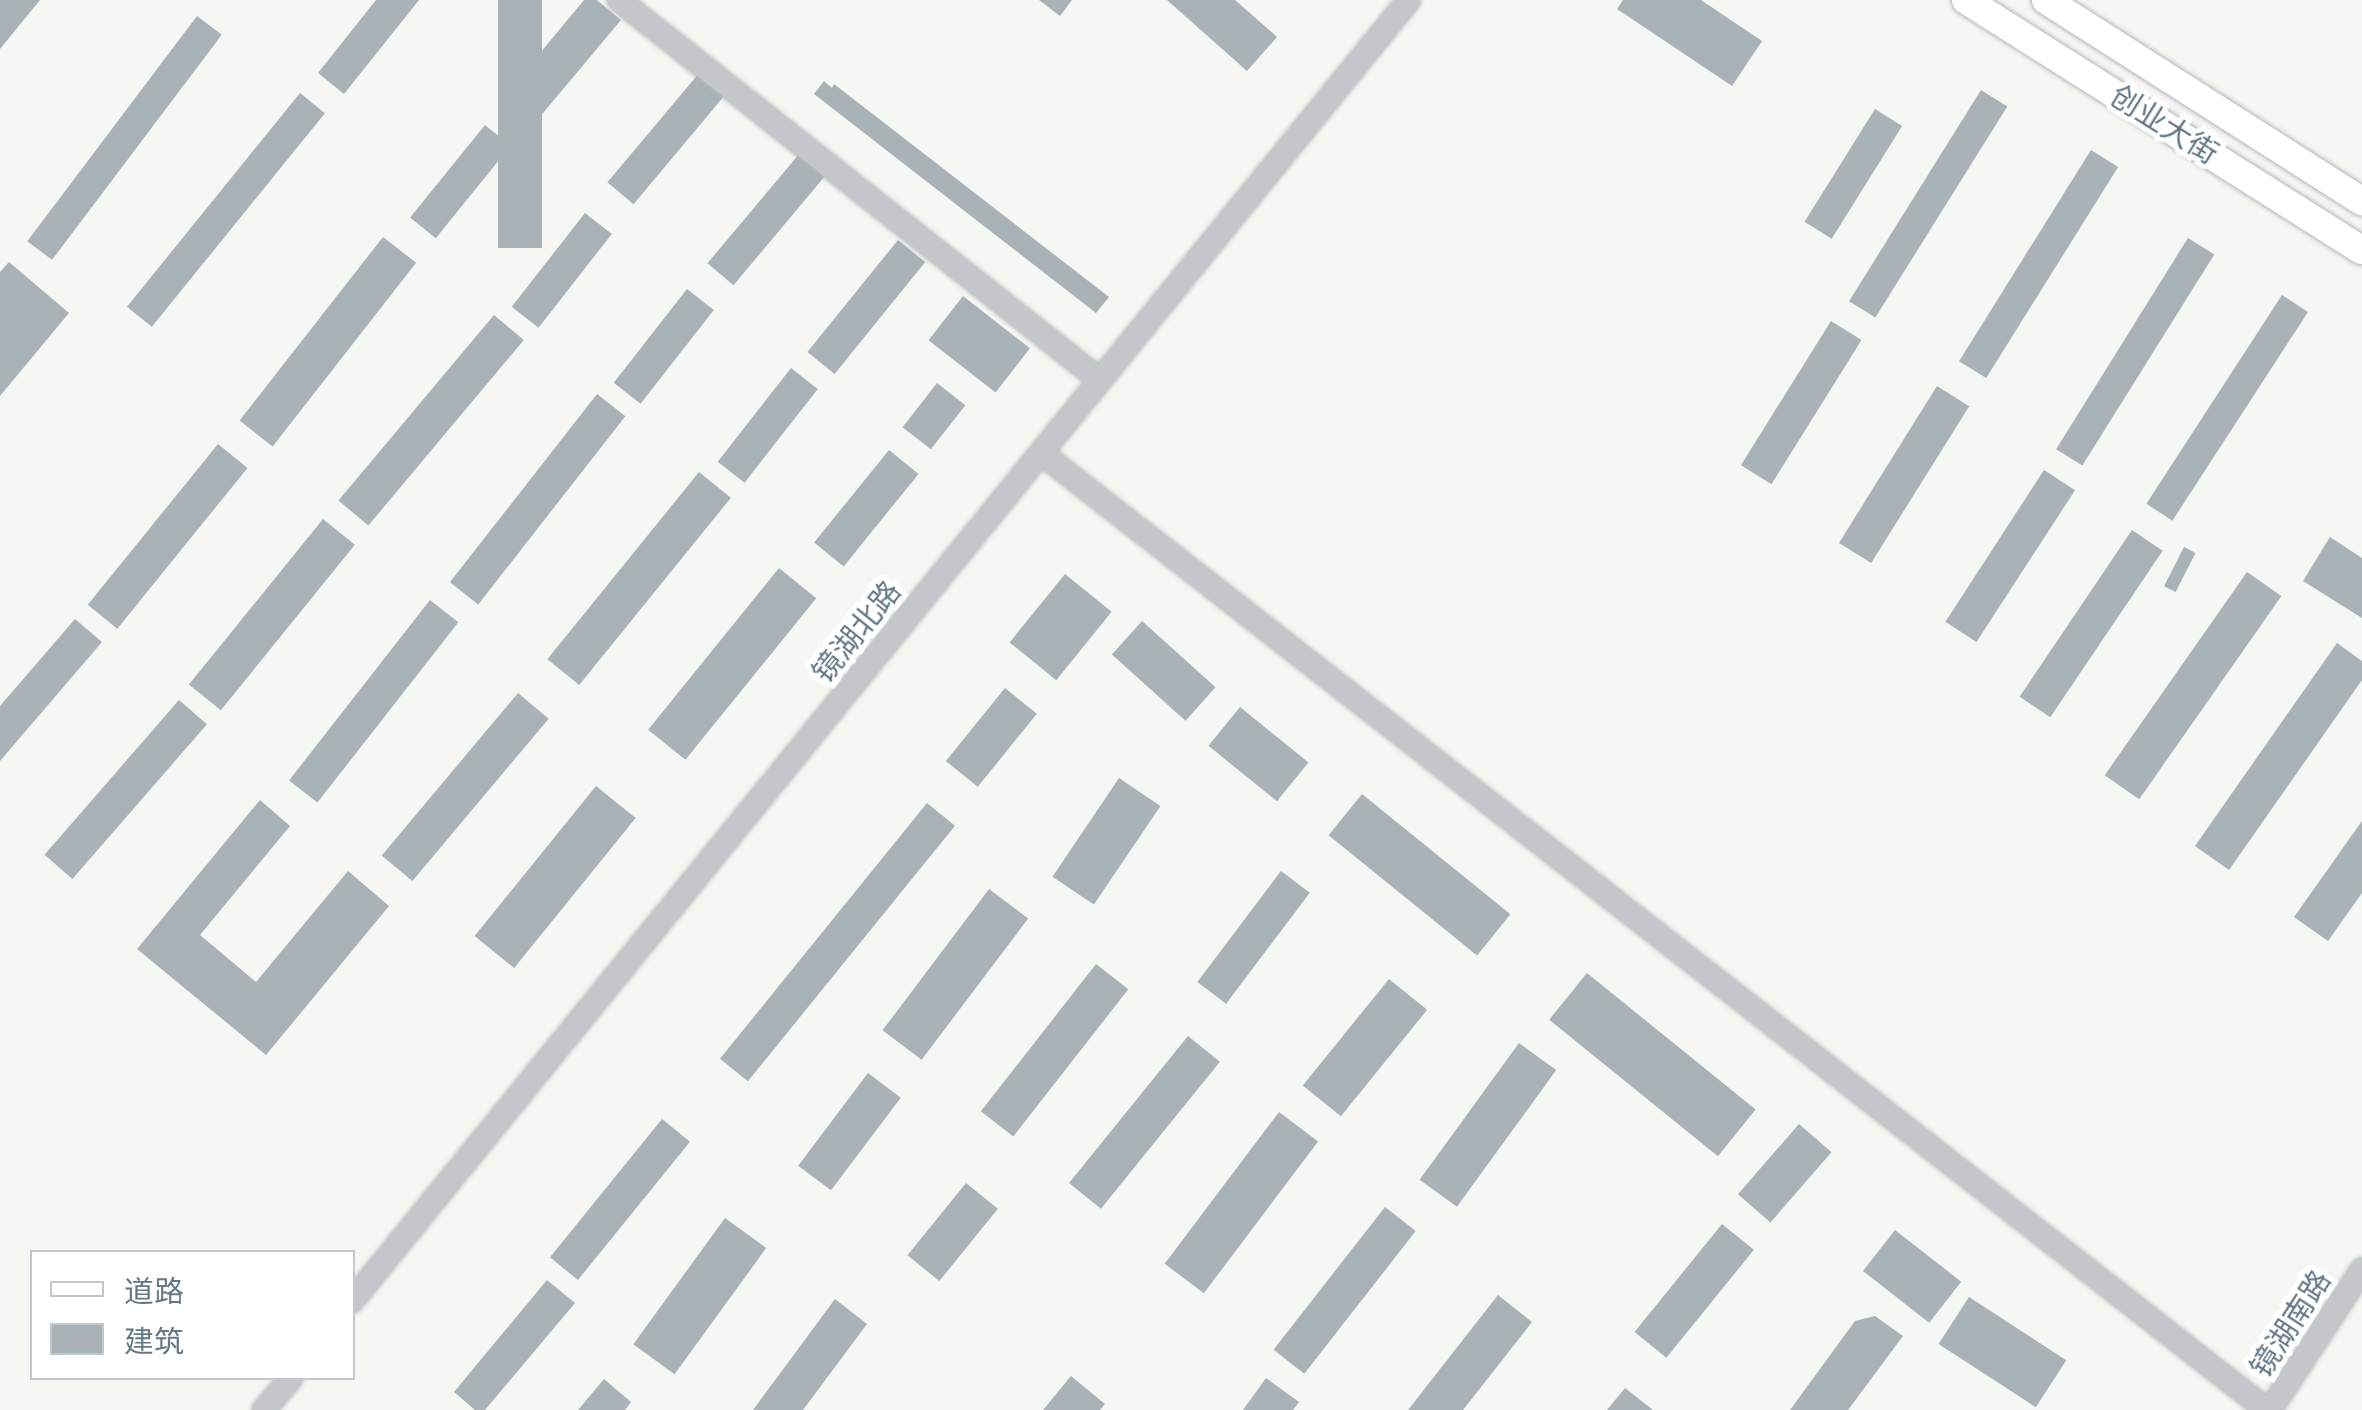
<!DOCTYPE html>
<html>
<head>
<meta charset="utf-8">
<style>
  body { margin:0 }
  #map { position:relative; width:2362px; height:1410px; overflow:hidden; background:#f6f6f2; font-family:Figtree,"Noto Sans SC",sans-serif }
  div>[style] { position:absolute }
  .building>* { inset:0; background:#a9b2b7; transform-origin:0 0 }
  .roads { filter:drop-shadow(0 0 2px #b4b9bc) drop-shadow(0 0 2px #b4b9bc) }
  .minor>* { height:22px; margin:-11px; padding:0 11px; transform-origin:11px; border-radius:11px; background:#c3c7ca }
  .major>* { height:28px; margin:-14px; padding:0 14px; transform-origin:14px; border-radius:14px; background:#fff }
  span { translate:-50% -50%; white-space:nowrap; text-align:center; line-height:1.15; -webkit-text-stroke:10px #fff; paint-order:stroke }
  .street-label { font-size:30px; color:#637784 }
  .legend { position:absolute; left:30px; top:1250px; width:325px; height:130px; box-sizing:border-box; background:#fff; border:2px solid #c1c9ce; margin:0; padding:12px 18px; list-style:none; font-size:30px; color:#637784 }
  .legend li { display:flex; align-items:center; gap:20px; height:50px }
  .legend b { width:50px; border:2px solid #c1c9ce }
</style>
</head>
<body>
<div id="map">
  <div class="building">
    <i style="clip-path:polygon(0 0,40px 0,0 49px)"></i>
    <i style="clip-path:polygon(376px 0,419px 0,344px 94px,318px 73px)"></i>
    <i style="left:498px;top:0;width:44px;height:248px"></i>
    <i style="clip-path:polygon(584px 0,597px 0,621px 20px,538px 119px,507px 93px)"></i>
    <i style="clip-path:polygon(1039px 0,1072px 0,1060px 16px)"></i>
    <i style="clip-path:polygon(1167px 0,1235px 0,1277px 37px,1247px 71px)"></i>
    <i style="clip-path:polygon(1623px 0,1701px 0,1762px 41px,1732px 86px,1617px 9px)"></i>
    <i style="left:197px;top:16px;width:31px;height:282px;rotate:37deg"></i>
    <i style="left:700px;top:72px;width:34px;height:144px;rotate:40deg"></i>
    <i style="clip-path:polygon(824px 81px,832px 88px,834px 84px,1109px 297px,1096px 313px,814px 94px)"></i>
    <i style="left:1981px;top:90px;width:31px;height:249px;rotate:32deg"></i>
    <i style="left:300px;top:93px;width:32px;height:275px;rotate:39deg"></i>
    <i style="left:1875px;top:109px;width:32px;height:133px;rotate:32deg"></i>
    <i style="left:485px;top:125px;width:33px;height:119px;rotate:39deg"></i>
    <i style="left:2091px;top:150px;width:32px;height:249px;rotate:32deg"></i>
    <i style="left:800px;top:153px;width:34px;height:144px;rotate:40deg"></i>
    <i style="left:585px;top:213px;width:34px;height:119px;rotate:38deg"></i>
    <i style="left:383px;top:237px;width:42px;height:233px;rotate:38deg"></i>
    <i style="left:2188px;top:238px;width:31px;height:249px;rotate:32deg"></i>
    <i style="left:898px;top:240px;width:35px;height:144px;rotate:39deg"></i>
    <i style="clip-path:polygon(9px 262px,69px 313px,0 396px,0 272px)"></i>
    <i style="left:687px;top:289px;width:34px;height:119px;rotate:38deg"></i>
    <i style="left:2282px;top:295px;width:31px;height:249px;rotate:33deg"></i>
    <i style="left:963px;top:296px;width:85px;height:56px;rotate:38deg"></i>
    <i style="left:494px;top:315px;width:39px;height:242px;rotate:40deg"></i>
    <i style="left:1831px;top:321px;width:36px;height:170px;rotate:32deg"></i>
    <i style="left:791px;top:368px;width:34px;height:119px;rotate:38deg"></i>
    <i style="left:937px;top:383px;width:36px;height:56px;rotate:38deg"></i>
    <i style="left:1937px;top:386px;width:38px;height:185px;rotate:32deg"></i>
    <i style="left:597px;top:394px;width:36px;height:239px;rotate:38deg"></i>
    <i style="left:218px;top:444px;width:38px;height:207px;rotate:39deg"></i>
    <i style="left:889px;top:450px;width:38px;height:119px;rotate:39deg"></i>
    <i style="left:2044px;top:470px;width:37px;height:181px;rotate:33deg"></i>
    <i style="left:699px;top:472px;width:41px;height:241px;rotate:39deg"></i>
    <i style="left:323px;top:519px;width:41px;height:213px;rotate:39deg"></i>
    <i style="left:2132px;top:530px;width:37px;height:201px;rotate:34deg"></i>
    <i style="clip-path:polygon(2330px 537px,2362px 558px,2362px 618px,2303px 581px)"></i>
    <i style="left:2184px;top:547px;width:13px;height:44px;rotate:27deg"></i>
    <i style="left:779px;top:568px;width:48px;height:208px;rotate:39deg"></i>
    <i style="left:2247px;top:572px;width:42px;height:248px;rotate:35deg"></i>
    <i style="left:1065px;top:574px;width:60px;height:88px;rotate:39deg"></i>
    <i style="left:430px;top:600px;width:36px;height:229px;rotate:38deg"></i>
    <i style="clip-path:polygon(75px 619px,102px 642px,0 761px,0 706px)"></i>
    <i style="left:1142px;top:621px;width:99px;height:45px;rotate:42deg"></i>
    <i style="clip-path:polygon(2337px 643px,2362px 661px,2362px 680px,2229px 870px,2195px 846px)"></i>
    <i style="left:1005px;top:688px;width:41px;height:94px;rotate:39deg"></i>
    <i style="left:518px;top:693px;width:40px;height:212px;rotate:40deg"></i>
    <i style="left:179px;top:700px;width:37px;height:205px;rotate:41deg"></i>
    <i style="left:1240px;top:707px;width:88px;height:50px;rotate:39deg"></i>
    <i style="left:1119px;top:778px;width:50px;height:119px;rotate:34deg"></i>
    <i style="left:596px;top:786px;width:51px;height:193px;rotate:39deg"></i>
    <i style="left:1362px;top:794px;width:191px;height:53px;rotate:39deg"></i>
    <i style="clip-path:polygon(260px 800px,290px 826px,200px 935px,256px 982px,348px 871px,389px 906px,266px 1055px,137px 949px)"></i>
    <i style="left:927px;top:803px;width:36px;height:329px;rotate:39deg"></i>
    <i style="clip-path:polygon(2362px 821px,2362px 893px,2328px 941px,2294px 917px)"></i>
    <i style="left:1281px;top:871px;width:36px;height:139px;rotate:37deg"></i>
    <i style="left:989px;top:889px;width:49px;height:177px;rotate:37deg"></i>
    <i style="left:1096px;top:964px;width:41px;height:187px;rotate:38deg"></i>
    <i style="left:1587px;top:973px;width:217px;height:60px;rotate:39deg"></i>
    <i style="left:1389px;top:979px;width:49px;height:137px;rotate:39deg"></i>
    <i style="left:1188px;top:1036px;width:41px;height:189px;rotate:39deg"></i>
    <i style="left:1519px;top:1043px;width:46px;height:169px;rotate:36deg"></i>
    <i style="left:868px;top:1073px;width:41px;height:116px;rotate:37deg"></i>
    <i style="left:1279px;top:1112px;width:49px;height:190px;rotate:37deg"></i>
    <i style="left:662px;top:1119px;width:36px;height:178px;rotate:39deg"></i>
    <i style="left:1799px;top:1124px;width:43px;height:93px;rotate:41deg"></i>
    <i style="left:966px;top:1183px;width:41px;height:93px;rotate:39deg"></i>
    <i style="left:1385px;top:1207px;width:39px;height:181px;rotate:38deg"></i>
    <i style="left:725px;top:1218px;width:51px;height:156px;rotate:36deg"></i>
    <i style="left:1722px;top:1224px;width:41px;height:139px;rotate:39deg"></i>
    <i style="left:1895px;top:1230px;width:84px;height:52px;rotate:38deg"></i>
    <i style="clip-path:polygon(547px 1280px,575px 1303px,485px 1410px,475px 1410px,454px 1392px)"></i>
    <i style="clip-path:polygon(1498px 1295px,1532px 1322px,1463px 1410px,1408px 1410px)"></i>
    <i style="left:1969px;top:1297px;width:116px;height:56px;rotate:33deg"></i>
    <i style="clip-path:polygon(835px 1299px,867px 1324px,803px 1410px,753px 1410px)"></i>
    <i style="clip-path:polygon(1875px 1316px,1903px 1336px,1848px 1410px,1790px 1410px,1855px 1321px)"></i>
    <i style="clip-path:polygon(1071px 1376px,1105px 1404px,1100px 1410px,1043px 1410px)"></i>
    <i style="clip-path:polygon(1266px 1378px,1299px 1402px,1293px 1410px,1243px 1410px)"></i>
    <i style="clip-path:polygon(604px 1379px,631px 1402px,625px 1410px,578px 1410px)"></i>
    <i style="clip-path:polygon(1625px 1388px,1653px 1410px,1607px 1410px)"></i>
  </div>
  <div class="roads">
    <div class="minor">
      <i style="left:619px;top:0;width:613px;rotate:38.31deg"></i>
      <i style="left:1041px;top:453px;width:1555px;rotate:37.98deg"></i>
      <i style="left:352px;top:1301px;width:1676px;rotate:-50.91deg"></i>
      <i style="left:264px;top:1410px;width:42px;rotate:-49.8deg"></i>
      <i style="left:2270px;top:1410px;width:168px;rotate:-56.7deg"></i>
    </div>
    <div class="major">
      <i style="left:1966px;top:0;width:468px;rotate:32.3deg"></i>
      <i style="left:2046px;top:0;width:375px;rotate:32.5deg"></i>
    </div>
  </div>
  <div class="street-label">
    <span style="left:2164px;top:125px;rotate:32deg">创业大街</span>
    <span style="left:857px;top:632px;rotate:-51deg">镜湖北路</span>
    <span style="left:2291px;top:1324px;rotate:-57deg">镜湖南路</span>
  </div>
  <ul class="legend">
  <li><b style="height:12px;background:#fff"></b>道路</li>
  <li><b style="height:28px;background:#a9b2b7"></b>建筑</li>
  </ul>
</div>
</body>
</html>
